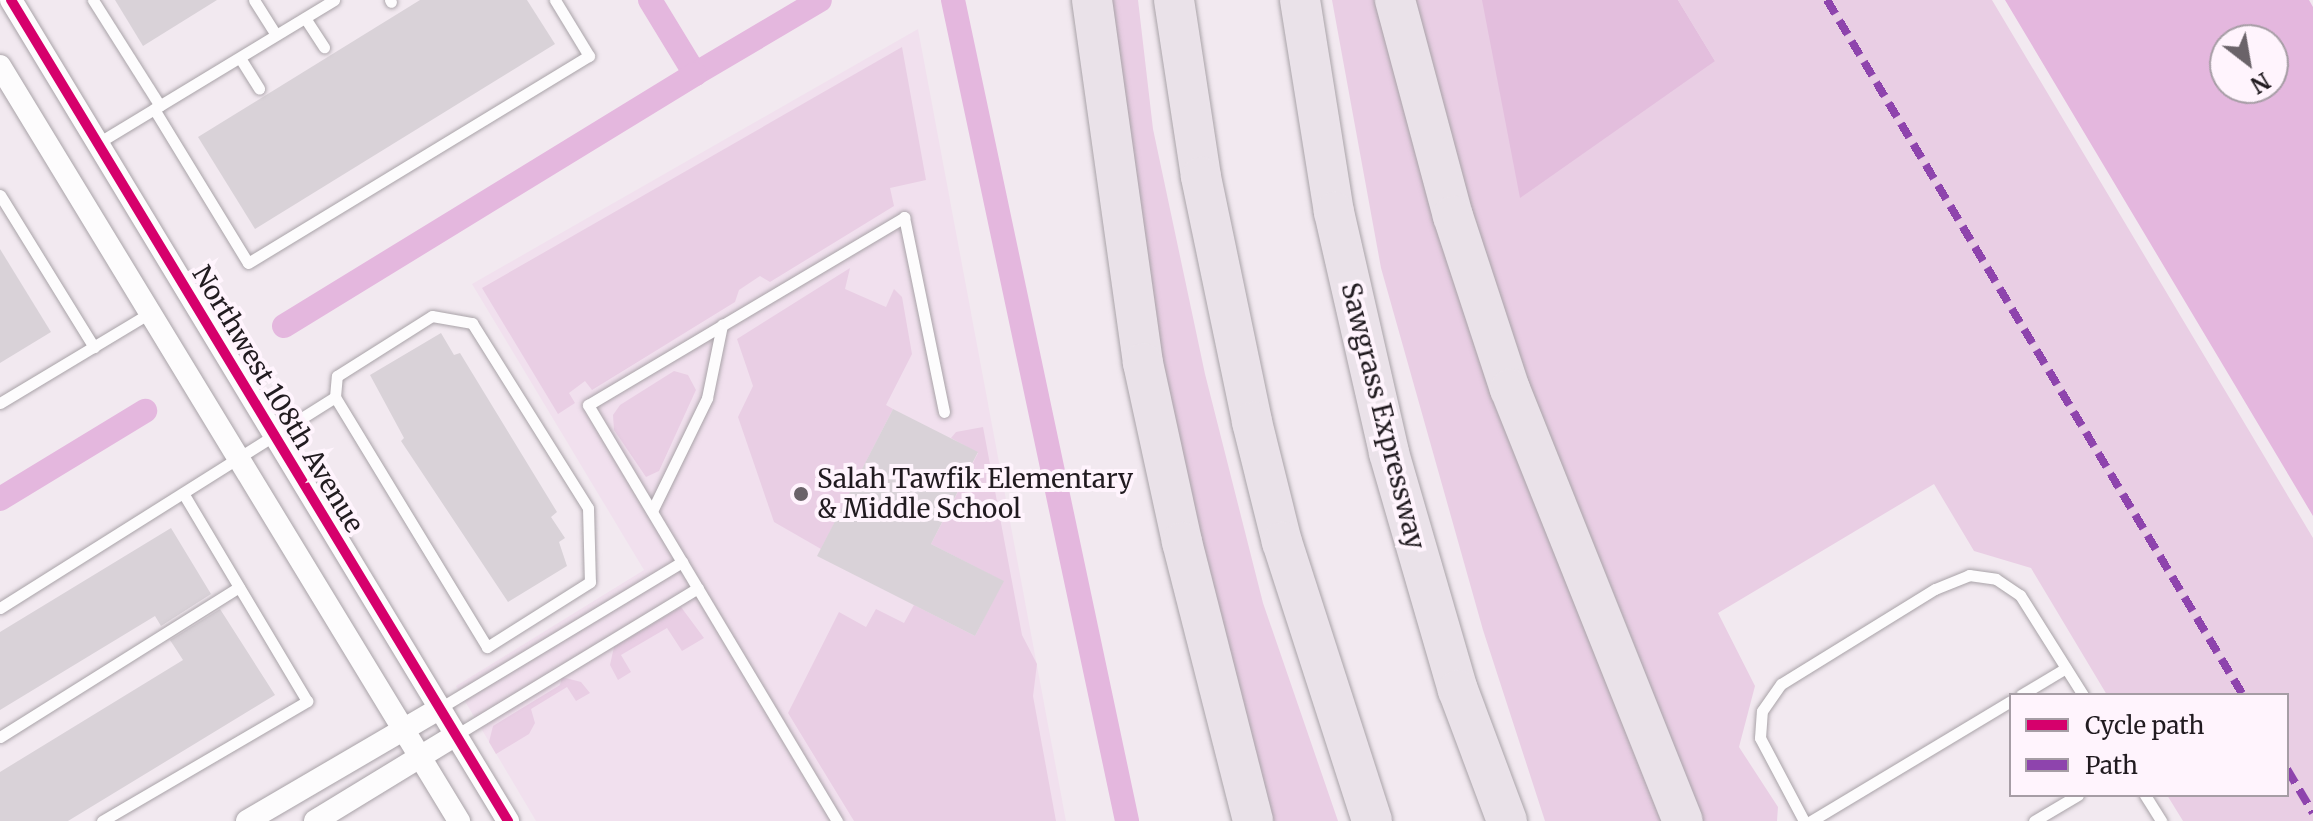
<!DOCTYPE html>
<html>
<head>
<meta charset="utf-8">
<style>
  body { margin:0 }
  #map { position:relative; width:2313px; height:821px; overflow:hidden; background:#f2e9f0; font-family:Merriweather,serif }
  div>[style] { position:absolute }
  .built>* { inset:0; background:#f1e0ee }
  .green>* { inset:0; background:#e9cee4 }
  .forest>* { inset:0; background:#e3bedd }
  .water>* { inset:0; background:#e4b7de }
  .canal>* { height:24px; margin:-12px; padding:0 12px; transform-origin:12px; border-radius:12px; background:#e4b7de }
  .building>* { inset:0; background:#d9d2d8 }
  .roads { filter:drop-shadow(0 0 2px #a9a3a8) drop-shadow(0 0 2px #a9a3a8) }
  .lane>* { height:11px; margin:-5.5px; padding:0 5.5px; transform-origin:5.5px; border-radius:5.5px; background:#fdfcfd }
  .street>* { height:22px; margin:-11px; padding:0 11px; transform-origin:11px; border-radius:11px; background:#fdfcfd }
  .highway>* { height:40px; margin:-20px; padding:0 20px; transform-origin:20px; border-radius:20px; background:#eae2e9 }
  .quiet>* { height:8px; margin-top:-4px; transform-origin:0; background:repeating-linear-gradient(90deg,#8e44ad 0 16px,transparent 0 24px) }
  .cycleway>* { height:10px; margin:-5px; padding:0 5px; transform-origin:5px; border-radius:5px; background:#d6006c }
  .dots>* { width:22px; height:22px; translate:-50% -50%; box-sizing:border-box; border:4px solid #fff4fd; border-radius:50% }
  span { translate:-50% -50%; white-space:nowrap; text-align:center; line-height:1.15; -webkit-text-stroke:8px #fff4fd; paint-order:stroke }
  .street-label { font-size:26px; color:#211b20 }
  .poi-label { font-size:26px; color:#211b20 }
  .left { translate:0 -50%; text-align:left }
  .legend { position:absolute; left:2009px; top:693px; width:280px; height:104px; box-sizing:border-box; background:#fff4fd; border:2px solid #a69da5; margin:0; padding:10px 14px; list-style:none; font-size:24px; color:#211b20 }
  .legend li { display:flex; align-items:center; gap:16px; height:40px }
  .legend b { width:40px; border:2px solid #a69da5 }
  .north { position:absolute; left:2209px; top:24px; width:80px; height:80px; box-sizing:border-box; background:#fff4fd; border:2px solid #a69da5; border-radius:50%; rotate:149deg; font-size:22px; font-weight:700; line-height:32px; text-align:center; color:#211b20 }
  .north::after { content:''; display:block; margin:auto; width:28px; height:36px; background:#6a6369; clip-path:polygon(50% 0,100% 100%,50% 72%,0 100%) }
</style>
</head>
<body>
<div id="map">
  <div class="built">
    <i style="clip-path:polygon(918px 29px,1066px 821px,536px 821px,456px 686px,644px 570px,472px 284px)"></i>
  </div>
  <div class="green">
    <i style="clip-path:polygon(1102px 0,1138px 0,1153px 129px,1205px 374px,1263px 603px,1338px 821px,1260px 821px,1152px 361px)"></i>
    <i style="clip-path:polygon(1332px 0,1378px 0,1539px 507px,1661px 821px,1545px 821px,1483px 630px,1381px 268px)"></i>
    <i style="clip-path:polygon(1405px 0,1482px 0,1715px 61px,1678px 0,1992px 0,2313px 538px,2313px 821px,2183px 821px,2167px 795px,2287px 795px,2287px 695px,2107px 695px,2031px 568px,1974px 551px,1934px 484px,1718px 613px,1755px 686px,1739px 747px,1778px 807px,1777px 821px,1698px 821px,1490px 295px)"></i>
    <i style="clip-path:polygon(902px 47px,926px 180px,890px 188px,894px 206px,770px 282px,760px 276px,739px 290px,735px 302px,592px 390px,585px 381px,569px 393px,575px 403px,558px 414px,482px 288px)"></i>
    <i style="clip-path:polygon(850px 268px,845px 289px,886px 307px,894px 289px,902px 297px,912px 354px,886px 405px,893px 409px,821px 549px,774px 522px,738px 417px,753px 386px,737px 339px)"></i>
    <i style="clip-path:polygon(674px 371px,688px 375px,696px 390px,659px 471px,646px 477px,614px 430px,613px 415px,620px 405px)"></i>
    <i style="clip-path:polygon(983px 427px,1022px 635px,1037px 664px,1033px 696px,1056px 821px,854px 821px,788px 713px,839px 612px,866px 627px,876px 609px,904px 623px,914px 605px,975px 636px,1003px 581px,931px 544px,978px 453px,951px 438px,956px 432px)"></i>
    <i style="clip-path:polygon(681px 607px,704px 638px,682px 651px,667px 628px,621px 655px,631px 672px,618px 680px,610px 665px,614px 647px)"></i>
    <i style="clip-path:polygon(562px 677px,581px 682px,590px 693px,576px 701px,567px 687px,531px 709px,535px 723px,529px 734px,496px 754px,489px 742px,493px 726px,560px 685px)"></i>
  </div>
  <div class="forest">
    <i style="clip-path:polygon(1482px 0,1678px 0,1715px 61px,1520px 198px)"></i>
  </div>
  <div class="water">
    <i style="clip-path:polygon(evenodd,2005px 0,2309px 0,2313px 7px,2313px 516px,2005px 0,2225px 40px,2273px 40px,2273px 88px,2225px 88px,2225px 40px)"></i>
  </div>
  <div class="canal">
    <i style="left:650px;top:0;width:87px;rotate:58.7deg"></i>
    <i style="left:695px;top:74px;width:145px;rotate:-30.6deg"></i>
    <i style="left:953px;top:0;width:839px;rotate:78.03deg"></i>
    <i style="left:284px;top:326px;width:482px;rotate:-31.5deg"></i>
    <i style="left:0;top:499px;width:170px;rotate:-31.3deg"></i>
  </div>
  <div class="building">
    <i style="clip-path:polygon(115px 0,217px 0,143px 46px)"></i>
    <i style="clip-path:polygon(420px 0,527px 0,555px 44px,255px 229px,198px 137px)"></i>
    <i style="clip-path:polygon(0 249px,51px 332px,0 363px)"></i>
    <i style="clip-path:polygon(441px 333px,454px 355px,460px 353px,557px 512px,551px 517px,565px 538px,559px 542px,567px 566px,508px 602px,401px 441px,404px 438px,370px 375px)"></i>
    <i style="clip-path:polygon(893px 409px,978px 452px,931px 544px,1004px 581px,975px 636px,817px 556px)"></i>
    <i style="clip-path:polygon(171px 528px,211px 594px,161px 626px,155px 616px,0 710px,0 632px)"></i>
    <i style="clip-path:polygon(220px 609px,275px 695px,68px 821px,0 821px,0 772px,183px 660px,170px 640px)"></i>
  </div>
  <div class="roads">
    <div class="lane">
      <i style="left:93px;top:0;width:125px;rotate:57.7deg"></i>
      <i style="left:254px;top:0;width:41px;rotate:57.8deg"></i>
      <i style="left:390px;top:0;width:2px;rotate:63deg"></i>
      <i style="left:305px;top:18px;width:35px;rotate:57deg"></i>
      <i style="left:240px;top:58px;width:36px;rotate:58deg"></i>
      <i style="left:154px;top:109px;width:180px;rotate:58.6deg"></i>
      <i style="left:248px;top:263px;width:399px;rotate:-31.3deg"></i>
      <i style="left:589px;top:56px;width:66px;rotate:-121.3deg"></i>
      <i style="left:98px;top:143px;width:276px;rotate:-31.2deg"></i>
      <i style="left:0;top:195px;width:179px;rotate:58.3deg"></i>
      <i style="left:432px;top:316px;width:41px;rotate:9.9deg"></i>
      <i style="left:472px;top:323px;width:218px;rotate:57.9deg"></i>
      <i style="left:588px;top:508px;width:74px;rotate:88.5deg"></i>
      <i style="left:590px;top:582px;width:122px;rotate:147.7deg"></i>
      <i style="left:487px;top:647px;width:293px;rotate:-121.3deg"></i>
      <i style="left:335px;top:397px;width:21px;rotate:-85deg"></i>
      <i style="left:337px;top:376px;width:112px;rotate:-32.3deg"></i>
      <i style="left:0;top:403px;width:173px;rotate:-31deg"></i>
      <i style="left:652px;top:511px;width:126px;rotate:-64deg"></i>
      <i style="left:707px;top:398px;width:75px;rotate:-78.4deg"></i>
      <i style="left:0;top:608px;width:396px;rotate:-32.2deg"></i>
      <i style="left:2021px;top:695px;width:52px;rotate:-31deg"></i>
      <i style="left:440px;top:708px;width:283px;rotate:-31.1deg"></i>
      <i style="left:456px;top:735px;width:283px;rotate:-31.3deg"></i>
      <i style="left:0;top:737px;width:282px;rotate:-32.1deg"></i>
      <i style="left:2145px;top:795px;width:31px;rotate:58deg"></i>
      <i style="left:102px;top:821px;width:238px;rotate:-30.3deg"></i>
      <i style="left:307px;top:701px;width:242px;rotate:-120.8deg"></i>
      <i style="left:837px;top:821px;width:485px;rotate:-120.9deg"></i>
      <i style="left:588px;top:405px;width:368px;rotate:-30.7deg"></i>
      <i style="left:904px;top:217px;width:199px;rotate:78.4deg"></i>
      <i style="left:1804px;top:821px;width:94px;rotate:-117.9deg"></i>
      <i style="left:1760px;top:738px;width:27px;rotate:-86deg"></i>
      <i style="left:1762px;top:711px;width:33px;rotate:-55deg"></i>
      <i style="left:1781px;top:684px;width:181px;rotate:-31.7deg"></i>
      <i style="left:1935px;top:589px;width:37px;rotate:-22deg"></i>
      <i style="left:1969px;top:575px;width:27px;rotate:8deg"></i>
      <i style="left:1996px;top:579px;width:29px;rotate:34deg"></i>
      <i style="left:2020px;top:595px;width:118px;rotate:57.8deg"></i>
      <i style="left:1811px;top:821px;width:233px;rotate:-31deg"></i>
      <i style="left:2034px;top:821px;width:51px;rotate:-30.6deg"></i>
    </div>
    <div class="street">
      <i style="left:11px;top:0;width:960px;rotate:58.81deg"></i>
      <i style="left:0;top:66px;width:884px;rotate:58.7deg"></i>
      <i style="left:247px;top:821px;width:224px;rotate:-30.3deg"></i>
      <i style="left:315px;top:821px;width:165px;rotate:-31.4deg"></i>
    </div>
    <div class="highway">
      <i style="left:1092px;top:0;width:367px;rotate:82deg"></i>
      <i style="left:1143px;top:363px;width:183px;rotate:77.7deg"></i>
      <i style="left:1182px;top:542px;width:288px;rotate:75.7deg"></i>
      <i style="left:1174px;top:0;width:179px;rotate:81.3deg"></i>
      <i style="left:1201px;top:177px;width:250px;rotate:78.2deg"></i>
      <i style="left:1252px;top:422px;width:124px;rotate:76deg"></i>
      <i style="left:1282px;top:542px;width:293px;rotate:72.1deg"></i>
      <i style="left:1300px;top:0;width:215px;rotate:80.9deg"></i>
      <i style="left:1334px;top:212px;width:247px;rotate:77.1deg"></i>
      <i style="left:1389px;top:453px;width:247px;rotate:73.8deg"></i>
      <i style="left:1458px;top:690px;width:140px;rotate:69.5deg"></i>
      <i style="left:1395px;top:0;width:224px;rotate:75deg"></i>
      <i style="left:1453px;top:216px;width:182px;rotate:71.8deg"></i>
      <i style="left:1510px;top:389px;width:465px;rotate:68.2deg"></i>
    </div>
  </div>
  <div class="quiet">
    <i style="left:1827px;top:0;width:810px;rotate:59.1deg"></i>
    <i style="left:2287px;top:769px;width:51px;rotate:59.4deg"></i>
  </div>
  <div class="cycleway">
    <i style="left:11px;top:0;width:960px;rotate:58.81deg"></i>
  </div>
  <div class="dots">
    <i style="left:801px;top:494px;background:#6a6369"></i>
  </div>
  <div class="street-label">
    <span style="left:278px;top:399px;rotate:59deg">Northwest 108th Avenue</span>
    <span style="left:1383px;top:416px;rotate:76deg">Sawgrass Expressway</span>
  </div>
  <div class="poi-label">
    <span class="left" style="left:817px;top:494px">Salah Tawfik Elementary<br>&amp; Middle School</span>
  </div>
  <ul class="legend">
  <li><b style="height:10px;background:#d6006c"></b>Cycle path</li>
  <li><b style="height:10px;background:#8e44ad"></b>Path</li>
  </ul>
  <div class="north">N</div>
</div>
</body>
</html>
